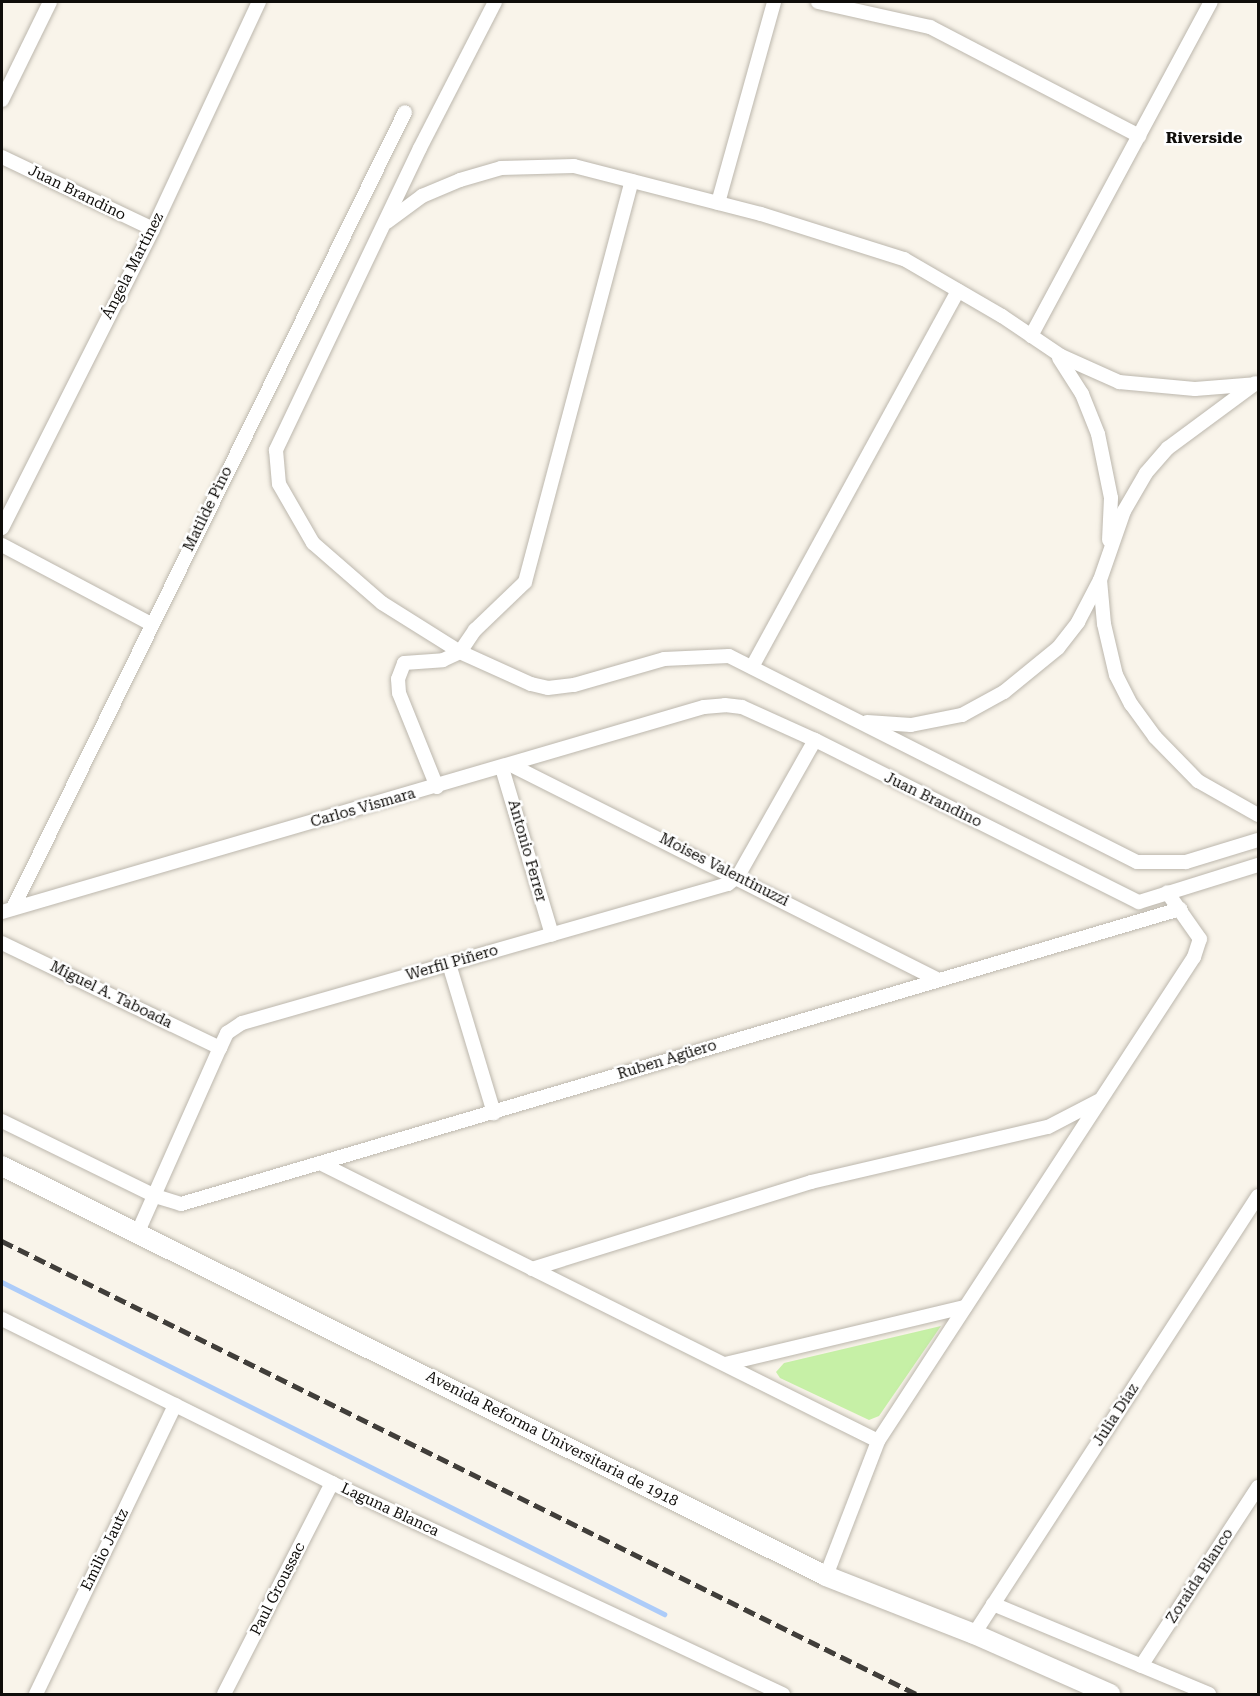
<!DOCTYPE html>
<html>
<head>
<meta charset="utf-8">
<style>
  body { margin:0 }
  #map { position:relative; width:1260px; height:1696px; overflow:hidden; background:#f9f4ea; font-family:"Roboto Serif",serif }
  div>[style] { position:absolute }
  .green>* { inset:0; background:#c6f0a6 }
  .stream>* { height:4.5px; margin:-2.25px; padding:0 2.25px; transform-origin:2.25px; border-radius:2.25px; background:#adccf9 }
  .roads { filter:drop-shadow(0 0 2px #bcb7ad) drop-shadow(0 0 2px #bcb7ad) }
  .minor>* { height:14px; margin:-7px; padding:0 7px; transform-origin:7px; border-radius:7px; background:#fff }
  .secondary>* { height:20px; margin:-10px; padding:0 10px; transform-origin:10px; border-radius:10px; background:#fff }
  .rail>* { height:4.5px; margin-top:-2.25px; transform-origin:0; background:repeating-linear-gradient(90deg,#413e3a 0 12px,transparent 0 18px) }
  span { translate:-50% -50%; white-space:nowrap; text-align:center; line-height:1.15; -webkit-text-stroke:5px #fff; paint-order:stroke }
  .street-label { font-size:15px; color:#0f0d0a }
  .neighbourhood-label { font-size:16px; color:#0f0d0a; font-weight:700 }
  .frame { position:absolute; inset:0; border:3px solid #0f0d0a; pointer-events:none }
</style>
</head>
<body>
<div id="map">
  <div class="green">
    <i style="clip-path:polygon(941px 1326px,879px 1416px,869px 1420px,780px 1378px,776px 1372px,784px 1363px)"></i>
  </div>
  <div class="stream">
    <i style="left:2px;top:1282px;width:741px;rotate:26.63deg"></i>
  </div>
  <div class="roads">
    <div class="minor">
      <i style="left:495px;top:2px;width:164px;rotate:117.2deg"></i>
      <i style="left:420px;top:148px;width:335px;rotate:115.5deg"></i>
      <i style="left:276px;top:450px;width:34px;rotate:85deg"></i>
      <i style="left:279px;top:484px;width:68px;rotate:60deg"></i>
      <i style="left:313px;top:543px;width:91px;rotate:41deg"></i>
      <i style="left:382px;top:603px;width:92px;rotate:32.1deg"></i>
      <i style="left:460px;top:652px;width:78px;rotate:24.3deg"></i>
      <i style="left:531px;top:684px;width:17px;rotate:13deg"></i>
      <i style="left:548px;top:688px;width:26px;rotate:-7deg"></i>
      <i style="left:574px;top:685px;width:94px;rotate:-16.1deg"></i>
      <i style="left:664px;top:659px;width:65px;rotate:-2.6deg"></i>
      <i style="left:729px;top:656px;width:457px;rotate:26.8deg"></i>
      <i style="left:1137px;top:862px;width:49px"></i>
      <i style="left:1186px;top:862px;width:75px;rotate:-17deg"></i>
      <i style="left:818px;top:2px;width:115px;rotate:12.6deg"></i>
      <i style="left:930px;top:27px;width:236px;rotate:27.5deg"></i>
      <i style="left:2px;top:100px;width:109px;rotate:-63.9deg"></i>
      <i style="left:2px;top:157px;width:167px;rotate:25.5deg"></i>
      <i style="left:718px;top:203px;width:209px;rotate:-74.4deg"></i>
      <i style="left:387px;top:222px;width:44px;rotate:-36.6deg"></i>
      <i style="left:422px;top:196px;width:41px;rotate:-22.8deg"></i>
      <i style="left:460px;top:180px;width:43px;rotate:-16.3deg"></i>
      <i style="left:501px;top:168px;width:73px;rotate:-1.6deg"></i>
      <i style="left:574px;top:166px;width:193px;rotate:14.4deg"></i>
      <i style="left:761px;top:214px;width:150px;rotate:17.5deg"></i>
      <i style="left:904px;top:259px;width:113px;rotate:30.2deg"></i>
      <i style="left:1002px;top:316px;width:71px;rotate:34.1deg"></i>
      <i style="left:1061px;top:356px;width:64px;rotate:24.1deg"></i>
      <i style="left:1119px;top:382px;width:76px;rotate:5.3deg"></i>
      <i style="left:1195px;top:389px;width:63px;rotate:-4.5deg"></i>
      <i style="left:1031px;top:336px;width:379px;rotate:-61.7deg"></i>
      <i style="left:1059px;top:358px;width:43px;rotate:57.4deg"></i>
      <i style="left:1082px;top:394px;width:43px;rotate:68.2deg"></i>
      <i style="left:1098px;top:434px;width:65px;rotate:78.5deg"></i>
      <i style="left:1111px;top:498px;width:42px;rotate:92.7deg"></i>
      <i style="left:2px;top:528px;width:335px;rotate:-63.2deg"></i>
      <i style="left:153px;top:229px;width:251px;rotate:-65deg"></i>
      <i style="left:2px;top:545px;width:169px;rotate:27.9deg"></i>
      <i style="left:1100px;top:580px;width:44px;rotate:84.8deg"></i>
      <i style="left:1104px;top:624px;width:52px;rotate:76.8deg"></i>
      <i style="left:1116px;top:675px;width:33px;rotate:63deg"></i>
      <i style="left:1131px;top:704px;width:41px;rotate:54deg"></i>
      <i style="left:1155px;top:737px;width:62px;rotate:45.7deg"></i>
      <i style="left:1198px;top:781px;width:69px;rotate:29.5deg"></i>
      <i style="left:752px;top:667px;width:429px;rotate:-61.3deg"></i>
      <i style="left:867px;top:722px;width:44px;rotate:3.9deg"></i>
      <i style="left:911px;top:725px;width:52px;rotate:-11.1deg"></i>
      <i style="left:962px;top:715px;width:48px;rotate:-28.7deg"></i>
      <i style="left:1004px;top:692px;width:70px;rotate:-39.2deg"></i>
      <i style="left:1058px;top:648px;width:33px;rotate:-52deg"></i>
      <i style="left:1078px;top:622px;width:47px;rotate:-62.4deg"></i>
      <i style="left:1100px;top:580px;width:73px;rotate:-70.8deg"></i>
      <i style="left:1124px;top:511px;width:44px;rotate:-59.9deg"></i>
      <i style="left:1146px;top:473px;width:33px;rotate:-49deg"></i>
      <i style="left:1168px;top:448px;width:109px;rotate:-36.5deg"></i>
      <i style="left:511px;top:765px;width:476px;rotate:26.7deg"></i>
      <i style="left:502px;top:768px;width:174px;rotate:73.3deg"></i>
      <i style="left:437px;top:787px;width:101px;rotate:-112deg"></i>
      <i style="left:399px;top:693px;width:14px;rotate:-94deg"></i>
      <i style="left:398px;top:679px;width:17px;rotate:-69deg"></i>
      <i style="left:404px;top:663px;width:39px;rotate:-4deg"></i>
      <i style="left:443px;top:660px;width:19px;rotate:-25deg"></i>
      <i style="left:460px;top:652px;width:27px;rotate:-56deg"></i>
      <i style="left:475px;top:630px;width:69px;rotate:-43.8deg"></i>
      <i style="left:525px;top:582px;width:415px;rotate:-75.1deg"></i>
      <i style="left:13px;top:908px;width:887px;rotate:-63.78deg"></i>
      <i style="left:2px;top:912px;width:731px;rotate:-16.28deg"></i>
      <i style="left:704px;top:707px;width:21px;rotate:-5deg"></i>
      <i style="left:725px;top:705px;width:17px;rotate:7deg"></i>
      <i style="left:742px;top:707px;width:80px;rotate:24.3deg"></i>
      <i style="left:815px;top:740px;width:362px;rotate:26.6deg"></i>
      <i style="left:1139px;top:902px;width:125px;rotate:-17.3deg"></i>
      <i style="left:2px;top:943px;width:242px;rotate:25.7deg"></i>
      <i style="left:449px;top:964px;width:156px;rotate:73.2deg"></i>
      <i style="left:2px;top:1121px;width:170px;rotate:26.1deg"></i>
      <i style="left:155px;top:1196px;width:27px;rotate:17deg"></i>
      <i style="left:181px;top:1204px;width:1042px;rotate:-16.45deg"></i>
      <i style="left:320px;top:1163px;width:623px;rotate:26.48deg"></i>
      <i style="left:137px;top:1234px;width:204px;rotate:-66deg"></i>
      <i style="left:220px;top:1048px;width:17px;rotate:-65deg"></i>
      <i style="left:227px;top:1033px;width:18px;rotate:-34deg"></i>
      <i style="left:242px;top:1023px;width:505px;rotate:-15.96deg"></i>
      <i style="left:728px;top:884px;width:13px;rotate:-39deg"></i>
      <i style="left:738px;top:876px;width:156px;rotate:-60.5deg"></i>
      <i style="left:532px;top:1269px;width:292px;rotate:-17.3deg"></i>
      <i style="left:811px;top:1182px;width:243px;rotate:-13.1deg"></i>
      <i style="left:1048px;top:1127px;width:56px;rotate:-27.5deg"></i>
      <i style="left:2px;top:1319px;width:369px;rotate:26.4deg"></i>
      <i style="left:332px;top:1483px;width:498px;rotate:25.1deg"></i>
      <i style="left:725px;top:1364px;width:247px;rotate:-13.4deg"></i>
      <i style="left:826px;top:1576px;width:145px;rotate:-68.9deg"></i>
      <i style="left:878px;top:1441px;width:578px;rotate:-56.86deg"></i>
      <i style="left:1194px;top:957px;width:19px;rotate:-72deg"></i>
      <i style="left:1200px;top:939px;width:57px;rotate:-125.1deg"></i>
      <i style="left:993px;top:1604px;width:234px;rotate:22.6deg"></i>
      <i style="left:974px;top:1634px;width:522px;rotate:-57.04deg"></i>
      <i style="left:1141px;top:1666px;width:214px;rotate:-56.8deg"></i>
      <i style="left:36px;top:1694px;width:321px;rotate:-64.3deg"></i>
      <i style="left:224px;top:1694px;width:237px;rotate:-62.9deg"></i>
    </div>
    <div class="secondary">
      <i style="left:2px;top:1166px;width:920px;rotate:26.45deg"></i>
      <i style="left:826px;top:1576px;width:159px;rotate:21.4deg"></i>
      <i style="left:974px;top:1634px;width:149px;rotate:23.8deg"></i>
    </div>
  </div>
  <div class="rail">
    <i style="left:2px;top:1241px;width:1020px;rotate:26.36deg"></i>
  </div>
  <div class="street-label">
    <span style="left:77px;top:193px;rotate:26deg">Juan Brandino</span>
    <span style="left:133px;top:266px;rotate:-63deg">Ángela Martínez</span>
    <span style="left:208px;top:509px;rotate:-64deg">Matilde Pino</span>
    <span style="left:933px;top:800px;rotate:26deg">Juan Brandino</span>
    <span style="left:363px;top:808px;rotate:-16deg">Carlos Vismara</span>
    <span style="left:527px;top:851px;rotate:74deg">Antonio Ferrer</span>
    <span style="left:724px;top:870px;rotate:27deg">Moises Valentinuzzi</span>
    <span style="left:452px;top:963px;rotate:-16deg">Werfil Piñero</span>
    <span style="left:111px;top:995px;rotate:26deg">Miguel A. Taboada</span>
    <span style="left:667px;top:1060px;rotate:-17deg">Ruben Agüero</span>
    <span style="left:1116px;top:1415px;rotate:-57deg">Julia Díaz</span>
    <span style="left:552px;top:1439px;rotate:27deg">Avenida Reforma Universitaria de 1918</span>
    <span style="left:390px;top:1510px;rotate:25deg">Laguna Blanca</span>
    <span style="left:105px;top:1550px;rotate:-64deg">Emilio Jautz</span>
    <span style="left:1200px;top:1576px;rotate:-57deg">Zoraida Blanco</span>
    <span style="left:278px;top:1589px;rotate:-63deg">Paul Groussac</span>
  </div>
  <div class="neighbourhood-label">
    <span style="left:1204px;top:138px">Riverside</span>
  </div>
  <div class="frame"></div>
</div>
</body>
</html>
